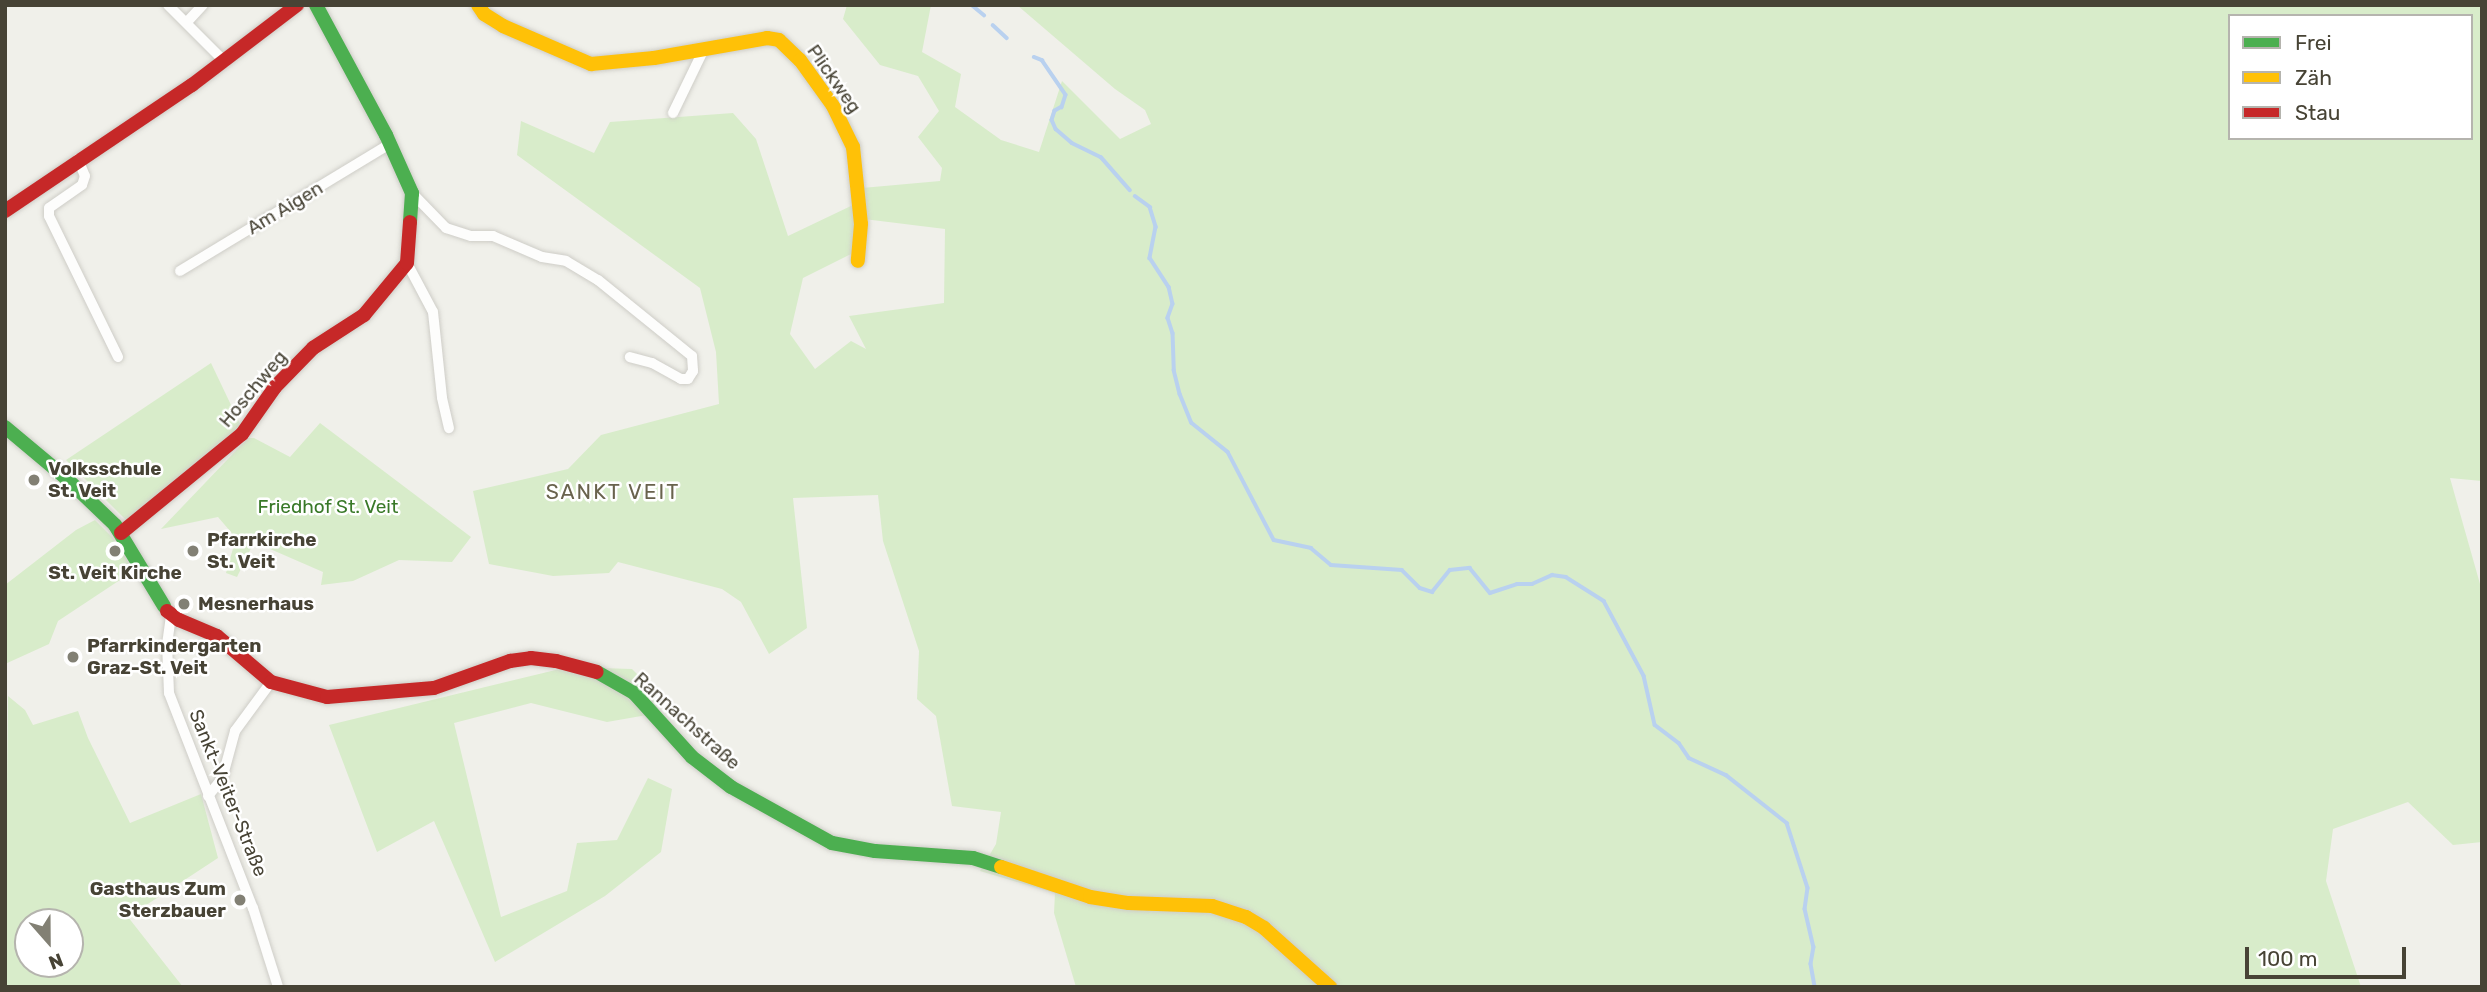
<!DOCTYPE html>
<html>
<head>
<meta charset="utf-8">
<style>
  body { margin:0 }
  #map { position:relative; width:2487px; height:992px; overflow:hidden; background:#f0f0ea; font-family:Rubik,sans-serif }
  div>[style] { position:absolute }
  .green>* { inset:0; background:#d8ecca }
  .stream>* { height:3.5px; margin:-1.75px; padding:0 1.75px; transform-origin:1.75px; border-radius:1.75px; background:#b9d1ef }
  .roads { filter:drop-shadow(0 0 2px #cecdc7) drop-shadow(0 0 2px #cecdc7) }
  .street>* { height:10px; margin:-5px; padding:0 5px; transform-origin:5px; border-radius:5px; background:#fdfdfc }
  .fast>* { height:14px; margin:-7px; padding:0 7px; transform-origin:7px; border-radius:7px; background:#4caf50 }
  .slow>* { height:14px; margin:-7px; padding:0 7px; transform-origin:7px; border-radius:7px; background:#ffc107 }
  .jam>* { height:14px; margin:-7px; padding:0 7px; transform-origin:7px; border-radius:7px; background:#c62828 }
  .dots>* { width:19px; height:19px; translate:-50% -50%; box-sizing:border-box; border:4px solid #fff; border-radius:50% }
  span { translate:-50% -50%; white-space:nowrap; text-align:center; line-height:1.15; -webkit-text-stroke:5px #fff; paint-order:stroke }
  .street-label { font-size:19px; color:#474335 }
  .poi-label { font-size:19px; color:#474335; font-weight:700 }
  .left { translate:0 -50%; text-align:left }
  .right { translate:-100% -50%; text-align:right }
  .park-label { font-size:19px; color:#397928 }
  .neighbourhood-label { font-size:21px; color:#69634d; letter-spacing:2px }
  .frame { position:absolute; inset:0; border:7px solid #474335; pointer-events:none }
  .legend { position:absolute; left:2228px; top:14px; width:245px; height:126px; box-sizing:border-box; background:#fff; border:2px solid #b5b4ae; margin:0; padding:9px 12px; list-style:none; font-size:21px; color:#474335 }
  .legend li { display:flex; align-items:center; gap:14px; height:35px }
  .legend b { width:35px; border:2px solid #b5b4ae }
  .north { position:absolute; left:14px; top:908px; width:70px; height:70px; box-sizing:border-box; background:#fff; border:2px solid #b5b4ae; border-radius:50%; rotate:159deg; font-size:19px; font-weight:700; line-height:28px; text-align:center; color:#474335 }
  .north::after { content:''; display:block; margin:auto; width:24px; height:32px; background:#828074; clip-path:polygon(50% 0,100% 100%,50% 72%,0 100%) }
  .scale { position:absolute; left:2245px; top:947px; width:161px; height:32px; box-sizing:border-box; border:4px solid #474335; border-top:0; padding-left:9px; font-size:21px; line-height:24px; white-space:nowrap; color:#474335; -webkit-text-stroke:5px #fff; paint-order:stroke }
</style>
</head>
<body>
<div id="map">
  <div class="green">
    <i style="clip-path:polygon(evenodd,847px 5px,931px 5px,922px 52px,961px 74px,955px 107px,1001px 140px,1039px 152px,1062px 81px,1120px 139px,1151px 124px,1145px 110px,1115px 89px,1017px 5px,2482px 5px,2482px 481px,2450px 478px,2482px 591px,2482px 842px,2453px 845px,2408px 802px,2333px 829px,2326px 881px,2361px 987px,1076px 987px,1054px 913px,1055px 893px,980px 871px,996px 844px,1001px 812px,952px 806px,936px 716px,917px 699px,919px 651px,883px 541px,878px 495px,793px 498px,807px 628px,769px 654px,741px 602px,722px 589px,618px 562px,609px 573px,553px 576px,489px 564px,473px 491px,568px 469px,601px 435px,719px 404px,716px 352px,700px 288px,517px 155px,521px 121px,594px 153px,610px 122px,733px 113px,756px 139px,788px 236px,853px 205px,856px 240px,851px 254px,803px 278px,790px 334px,815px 369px,851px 341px,866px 349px,849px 316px,944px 303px,945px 229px,864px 219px,862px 188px,940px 181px,942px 168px,918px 137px,939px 111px,918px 76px,880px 65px,843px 19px,847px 5px,2230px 16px,2471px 16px,2471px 138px,2230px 138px,2230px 16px)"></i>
    <i style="clip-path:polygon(211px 363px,241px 426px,127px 521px,66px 460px)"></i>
    <i style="clip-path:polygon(320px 423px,471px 537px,452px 562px,399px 560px,353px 581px,321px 585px,323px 572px,254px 542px,237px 577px,226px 573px,236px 538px,218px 517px,161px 529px,248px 438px,254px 438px,290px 457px)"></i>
    <i style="clip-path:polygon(95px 520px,113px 538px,132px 568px,126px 576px,58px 621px,49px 644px,5px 664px,5px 585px,76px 530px)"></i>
    <i style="clip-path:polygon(568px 667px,632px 669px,660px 697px,647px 715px,607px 722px,531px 703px,454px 723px,501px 917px,567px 891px,577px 843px,617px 840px,648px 778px,672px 789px,661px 852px,605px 896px,495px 962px,434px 821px,377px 852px,329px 725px)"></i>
    <i style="clip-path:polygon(evenodd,8px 696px,25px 710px,33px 725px,78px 711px,88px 738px,130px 823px,201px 794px,218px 858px,128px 917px,183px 987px,5px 987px,8px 696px,28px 922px,70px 922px,70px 964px,28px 964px,28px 922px)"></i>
  </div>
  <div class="stream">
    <i style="left:972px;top:5px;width:16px;rotate:40deg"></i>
    <i style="left:993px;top:25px;width:19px;rotate:43deg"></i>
    <i style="left:1034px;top:57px;width:9px;rotate:21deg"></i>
    <i style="left:1042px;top:60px;width:42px;rotate:55.6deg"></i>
    <i style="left:1066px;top:95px;width:13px;rotate:108deg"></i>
    <i style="left:1062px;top:107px;width:8px;rotate:150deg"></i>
    <i style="left:1055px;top:111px;width:9px;rotate:108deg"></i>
    <i style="left:1052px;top:120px;width:10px;rotate:66deg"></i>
    <i style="left:1056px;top:129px;width:21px;rotate:41deg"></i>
    <i style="left:1072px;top:143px;width:32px;rotate:26deg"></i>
    <i style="left:1101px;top:157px;width:44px;rotate:48.7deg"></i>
    <i style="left:1135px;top:196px;width:19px;rotate:36deg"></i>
    <i style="left:1150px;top:207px;width:21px;rotate:73deg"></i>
    <i style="left:1156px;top:227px;width:32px;rotate:101deg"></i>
    <i style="left:1150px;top:258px;width:35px;rotate:57deg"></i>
    <i style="left:1169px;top:287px;width:17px;rotate:77deg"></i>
    <i style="left:1173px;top:304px;width:15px;rotate:110deg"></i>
    <i style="left:1168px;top:318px;width:16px;rotate:72deg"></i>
    <i style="left:1173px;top:333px;width:37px;rotate:88deg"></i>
    <i style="left:1174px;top:370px;width:25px;rotate:76deg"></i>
    <i style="left:1180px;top:394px;width:31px;rotate:68deg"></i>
    <i style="left:1192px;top:423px;width:46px;rotate:38.9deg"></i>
    <i style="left:1228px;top:452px;width:99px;rotate:62.4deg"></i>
    <i style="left:1274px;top:540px;width:38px;rotate:12deg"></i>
    <i style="left:1311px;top:548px;width:26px;rotate:40deg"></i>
    <i style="left:1331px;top:565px;width:71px;rotate:4deg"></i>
    <i style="left:1402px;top:570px;width:25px;rotate:45deg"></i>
    <i style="left:1420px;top:588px;width:13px;rotate:18deg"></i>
    <i style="left:1432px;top:592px;width:28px;rotate:-51deg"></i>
    <i style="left:1450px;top:570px;width:20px;rotate:-6deg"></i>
    <i style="left:1470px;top:568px;width:32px;rotate:51deg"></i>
    <i style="left:1490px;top:593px;width:28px;rotate:-18deg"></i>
    <i style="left:1517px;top:584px;width:15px"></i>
    <i style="left:1532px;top:584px;width:22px;rotate:-24deg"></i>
    <i style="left:1552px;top:575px;width:14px;rotate:8deg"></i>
    <i style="left:1566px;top:577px;width:45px;rotate:32.3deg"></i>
    <i style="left:1604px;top:601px;width:85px;rotate:61.9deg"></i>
    <i style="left:1644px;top:676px;width:50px;rotate:77.3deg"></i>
    <i style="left:1655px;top:725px;width:30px;rotate:37deg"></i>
    <i style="left:1679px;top:743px;width:18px;rotate:56deg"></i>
    <i style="left:1689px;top:758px;width:41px;rotate:24.7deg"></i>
    <i style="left:1726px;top:775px;width:78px;rotate:38.2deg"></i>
    <i style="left:1787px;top:823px;width:68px;rotate:72.1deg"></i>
    <i style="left:1808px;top:888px;width:21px;rotate:98deg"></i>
    <i style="left:1805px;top:909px;width:39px;rotate:77deg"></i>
    <i style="left:1814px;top:947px;width:17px;rotate:100deg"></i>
    <i style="left:1811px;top:964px;width:23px;rotate:80deg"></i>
  </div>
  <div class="roads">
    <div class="street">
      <i style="left:168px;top:5px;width:81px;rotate:45deg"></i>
      <i style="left:187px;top:22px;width:23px;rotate:-47deg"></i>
      <i style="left:673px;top:113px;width:71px;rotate:-64.2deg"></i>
      <i style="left:78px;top:159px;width:18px;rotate:68deg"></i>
      <i style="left:85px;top:176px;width:9px;rotate:108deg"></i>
      <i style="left:82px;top:185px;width:40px;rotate:145.1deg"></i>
      <i style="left:49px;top:208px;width:8px;rotate:90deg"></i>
      <i style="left:49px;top:216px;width:157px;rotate:63.9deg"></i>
      <i style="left:412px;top:193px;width:49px;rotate:45.8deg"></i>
      <i style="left:446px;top:228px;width:26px;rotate:18deg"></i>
      <i style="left:471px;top:236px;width:22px"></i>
      <i style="left:493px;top:236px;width:53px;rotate:23.2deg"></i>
      <i style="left:542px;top:257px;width:24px;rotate:9deg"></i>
      <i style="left:566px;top:261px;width:37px;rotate:31deg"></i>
      <i style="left:598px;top:280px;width:121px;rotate:39deg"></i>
      <i style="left:692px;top:356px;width:15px;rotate:86deg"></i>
      <i style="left:693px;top:371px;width:9px;rotate:122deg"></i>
      <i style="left:688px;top:379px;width:7px;rotate:180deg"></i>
      <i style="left:681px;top:379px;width:33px;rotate:-151deg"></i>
      <i style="left:652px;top:363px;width:23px;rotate:-165deg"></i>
      <i style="left:407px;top:263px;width:55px;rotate:62deg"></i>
      <i style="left:433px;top:312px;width:86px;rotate:84deg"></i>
      <i style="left:442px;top:398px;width:31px;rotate:77deg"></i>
      <i style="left:180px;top:271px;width:245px;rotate:-31.2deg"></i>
      <i style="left:171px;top:616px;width:27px;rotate:98deg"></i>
      <i style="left:167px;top:643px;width:50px;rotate:87.7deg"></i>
      <i style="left:169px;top:693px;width:231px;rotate:68.7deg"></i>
      <i style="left:253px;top:908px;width:83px;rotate:72.4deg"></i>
      <i style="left:208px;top:796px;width:22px;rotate:-51deg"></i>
      <i style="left:222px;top:779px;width:50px;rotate:-74.8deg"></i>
      <i style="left:235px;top:731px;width:61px;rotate:-53.7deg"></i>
    </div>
    <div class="fast">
      <i style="left:316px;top:5px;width:148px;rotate:61.7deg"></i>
      <i style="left:386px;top:135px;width:64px;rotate:65.9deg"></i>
      <i style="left:412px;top:193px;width:29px;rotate:94deg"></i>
      <i style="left:5px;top:427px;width:80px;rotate:39.9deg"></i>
      <i style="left:66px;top:478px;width:68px;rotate:43.8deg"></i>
      <i style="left:115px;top:525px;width:95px;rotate:58.8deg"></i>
      <i style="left:597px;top:672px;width:43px;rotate:29.6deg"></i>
      <i style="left:634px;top:693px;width:86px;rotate:47.8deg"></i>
      <i style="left:692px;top:757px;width:49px;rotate:37.6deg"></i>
      <i style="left:731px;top:787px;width:115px;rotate:29deg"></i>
      <i style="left:832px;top:843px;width:44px;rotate:10.5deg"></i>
      <i style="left:875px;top:851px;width:98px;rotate:4.1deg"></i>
      <i style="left:973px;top:858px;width:29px;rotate:18deg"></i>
    </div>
    <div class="slow">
      <i style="left:478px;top:5px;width:11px;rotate:56deg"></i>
      <i style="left:484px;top:14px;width:22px;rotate:32deg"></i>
      <i style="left:503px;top:26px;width:96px;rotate:23.4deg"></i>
      <i style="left:591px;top:64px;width:63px;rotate:-5.4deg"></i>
      <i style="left:654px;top:58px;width:115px;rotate:-10deg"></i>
      <i style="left:767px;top:38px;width:12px;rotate:9deg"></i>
      <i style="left:779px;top:40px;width:29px;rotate:44deg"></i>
      <i style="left:800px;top:60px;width:57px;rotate:54.3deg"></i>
      <i style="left:833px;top:106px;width:46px;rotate:64deg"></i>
      <i style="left:853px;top:147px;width:77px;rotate:84.1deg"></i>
      <i style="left:861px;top:224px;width:37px;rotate:95deg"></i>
      <i style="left:1001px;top:867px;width:94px;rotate:18.6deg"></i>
      <i style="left:1090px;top:897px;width:39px;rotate:9deg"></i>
      <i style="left:1129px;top:903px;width:83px;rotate:2.1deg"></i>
      <i style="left:1212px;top:906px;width:36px;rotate:18deg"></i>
      <i style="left:1246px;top:917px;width:21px;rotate:31deg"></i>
      <i style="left:1264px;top:928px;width:89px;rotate:41.8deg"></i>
    </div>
    <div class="jam">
      <i style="left:5px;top:211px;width:225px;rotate:-34deg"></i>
      <i style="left:192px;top:85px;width:132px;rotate:-37.3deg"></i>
      <i style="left:121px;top:533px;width:156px;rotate:-39.3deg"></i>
      <i style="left:242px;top:434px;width:57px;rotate:-54.9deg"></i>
      <i style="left:275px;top:387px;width:54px;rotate:-45.7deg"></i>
      <i style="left:313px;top:348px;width:61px;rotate:-32.9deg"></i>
      <i style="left:364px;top:315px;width:67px;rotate:-50.4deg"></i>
      <i style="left:407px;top:263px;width:41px;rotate:-85.8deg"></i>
      <i style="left:167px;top:611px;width:15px;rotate:37deg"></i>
      <i style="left:179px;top:620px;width:41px;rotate:22.8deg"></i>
      <i style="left:217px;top:636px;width:71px;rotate:40.4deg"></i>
      <i style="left:271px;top:682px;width:58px;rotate:15deg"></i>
      <i style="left:327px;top:697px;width:107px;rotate:-4.8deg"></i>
      <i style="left:434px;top:688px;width:81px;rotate:-19.6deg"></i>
      <i style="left:510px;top:661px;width:21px;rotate:-8deg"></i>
      <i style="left:531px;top:658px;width:25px;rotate:7deg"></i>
      <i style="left:556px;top:661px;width:42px;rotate:15deg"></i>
    </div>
  </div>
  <div class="dots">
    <i style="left:34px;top:480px;background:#828074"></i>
    <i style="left:115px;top:551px;background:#828074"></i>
    <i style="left:193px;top:551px;background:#828074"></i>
    <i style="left:184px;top:604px;background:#828074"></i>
    <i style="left:73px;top:657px;background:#828074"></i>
    <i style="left:240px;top:900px;background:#828074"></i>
  </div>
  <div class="street-label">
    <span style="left:834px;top:79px;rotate:55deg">Plickweg</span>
    <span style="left:285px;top:208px;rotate:-31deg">Am Aigen</span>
    <span style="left:253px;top:389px;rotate:-50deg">Hoschweg</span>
    <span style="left:687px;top:721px;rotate:42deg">Rannachstraße</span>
    <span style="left:228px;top:793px;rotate:68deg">Sankt-Veiter-Straße</span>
  </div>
  <div class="poi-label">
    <span class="left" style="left:48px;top:480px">Volksschule<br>St. Veit</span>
    <span class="left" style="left:207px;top:551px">Pfarrkirche<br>St. Veit</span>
    <span style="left:115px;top:573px">St. Veit Kirche</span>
    <span class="left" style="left:198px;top:604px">Mesnerhaus</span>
    <span class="left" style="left:87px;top:657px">Pfarrkindergarten<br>Graz-St. Veit</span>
    <span class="right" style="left:226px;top:900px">Gasthaus Zum<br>Sterzbauer</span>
  </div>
  <div class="park-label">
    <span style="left:328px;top:507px">Friedhof St. Veit</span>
  </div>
  <div class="neighbourhood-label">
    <span style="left:613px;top:492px">SANKT VEIT</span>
  </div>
  <div class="frame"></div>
  <ul class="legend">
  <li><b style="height:9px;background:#4caf50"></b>Frei</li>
  <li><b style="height:9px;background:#ffc107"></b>Zäh</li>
  <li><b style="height:9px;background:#c62828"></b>Stau</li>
  </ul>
  <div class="north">N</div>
  <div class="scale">100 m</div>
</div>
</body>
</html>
